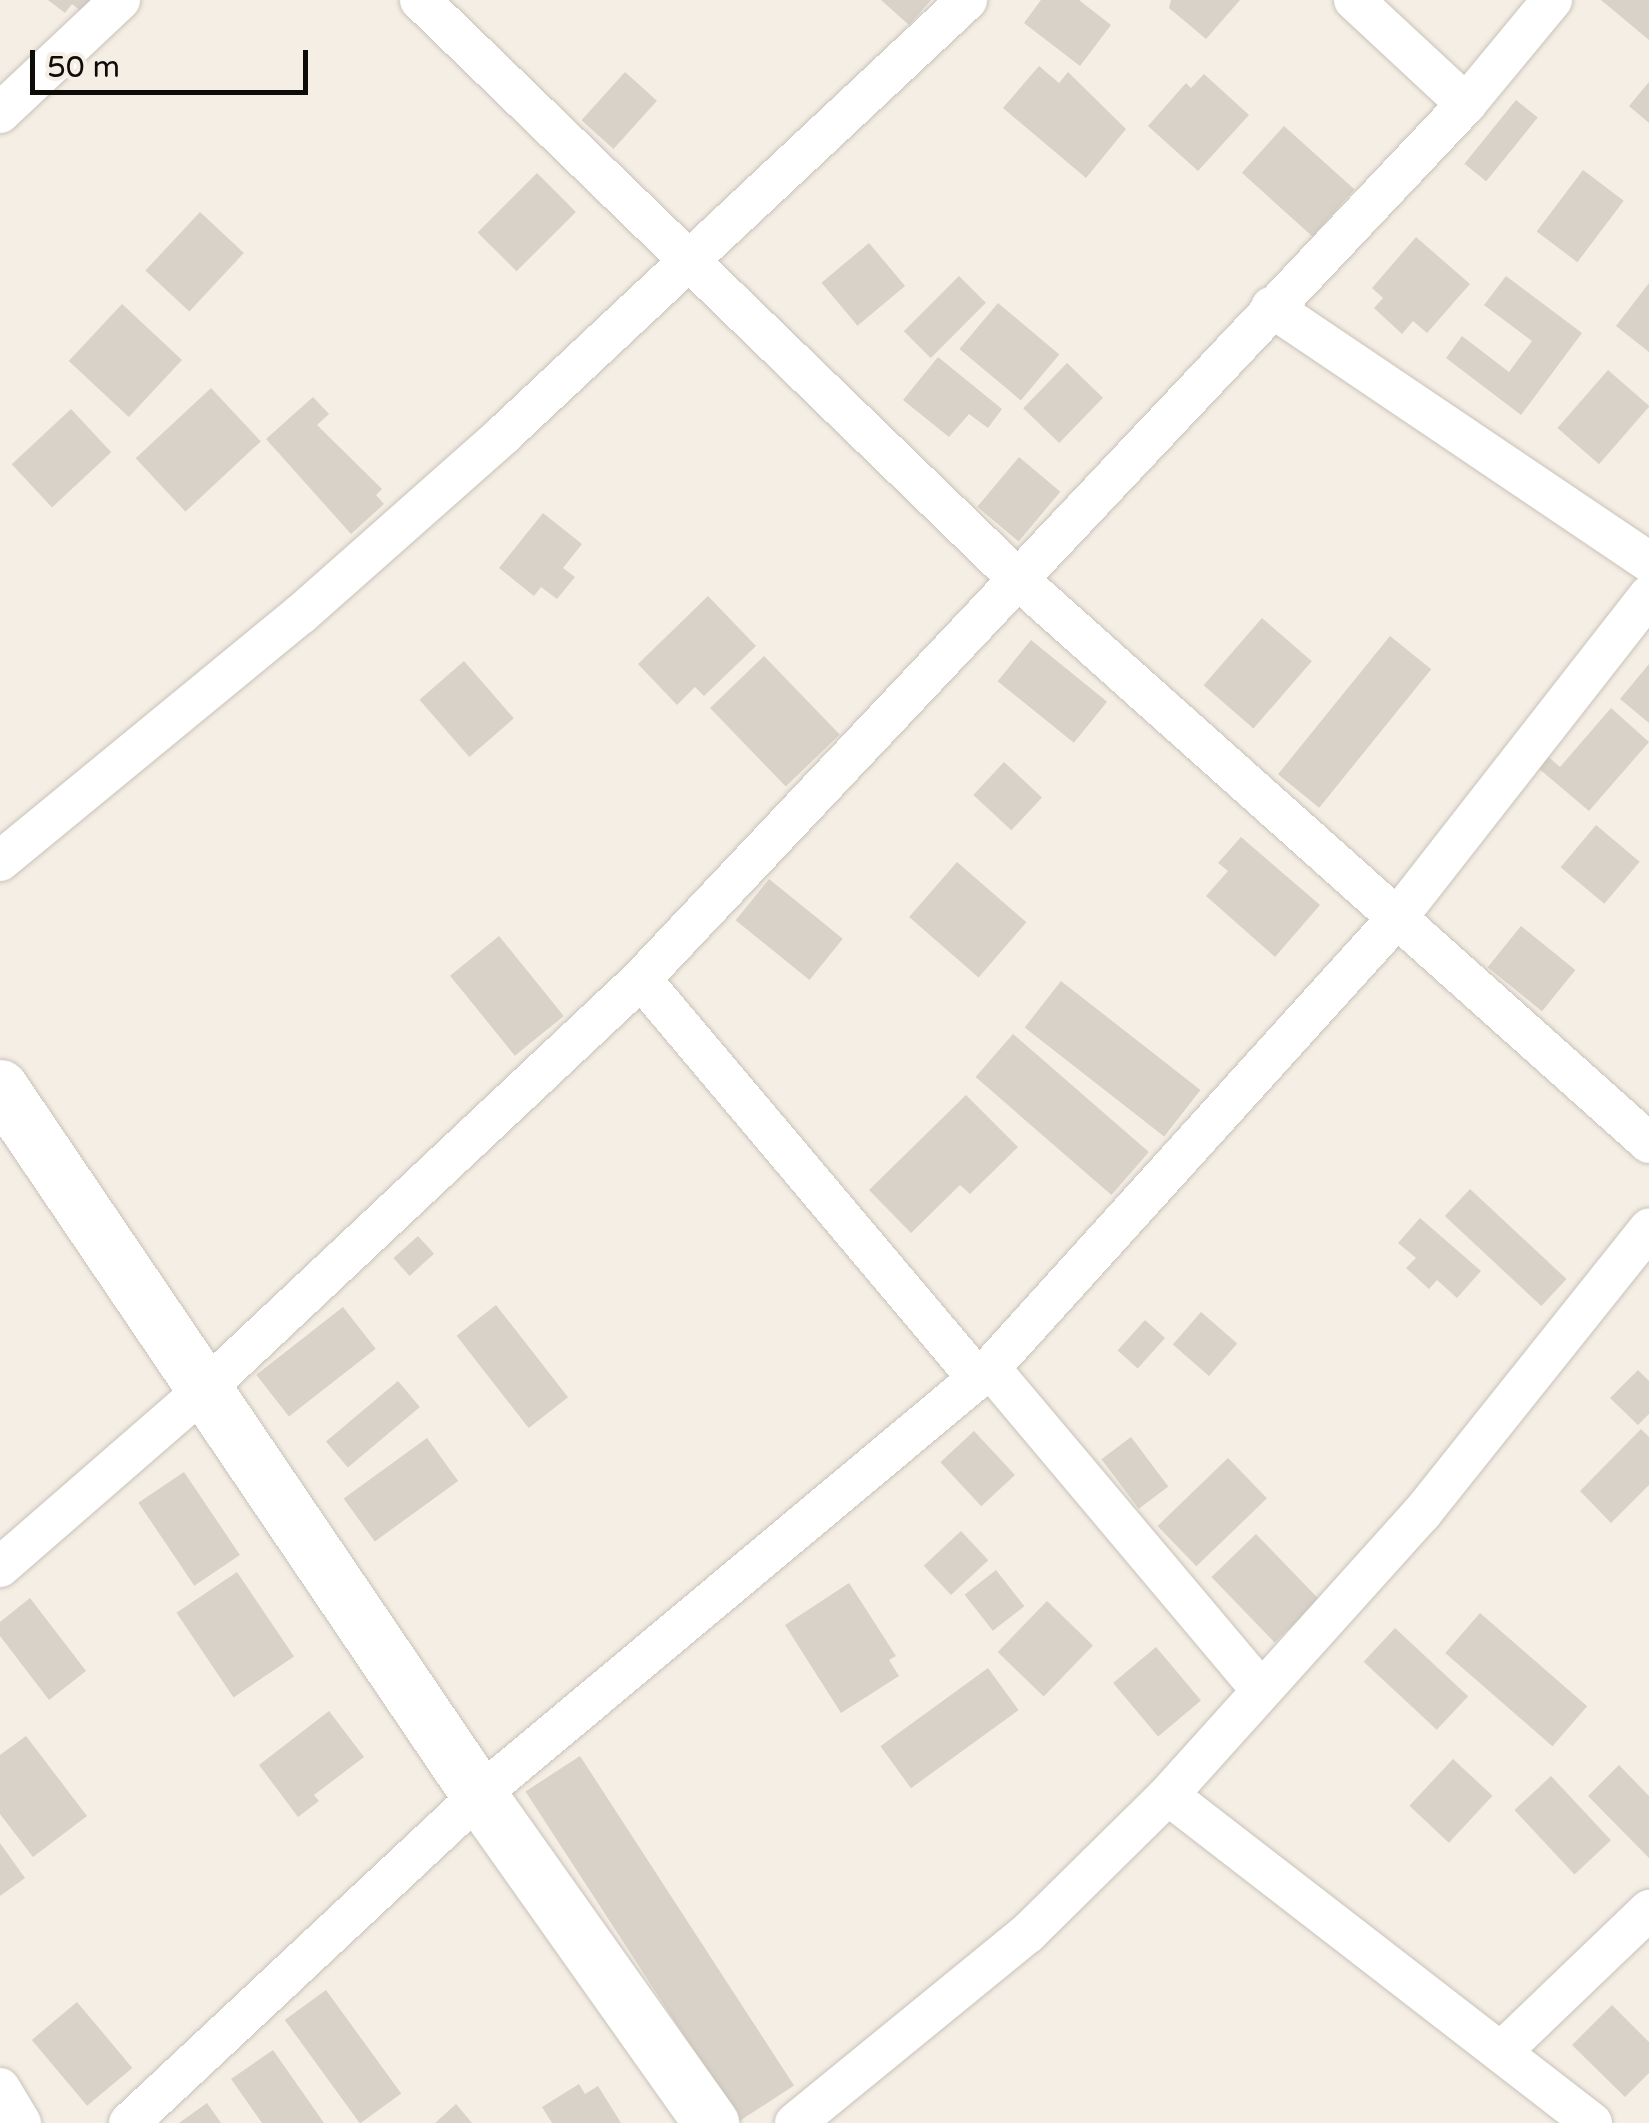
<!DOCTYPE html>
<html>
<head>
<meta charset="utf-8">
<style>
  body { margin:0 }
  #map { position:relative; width:1649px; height:2123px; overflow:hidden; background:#f5eee5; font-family:"Varela Round",sans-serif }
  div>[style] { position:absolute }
  .building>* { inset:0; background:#d9d2c9; transform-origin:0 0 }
  .roads { filter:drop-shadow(0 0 2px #c8c2b9) drop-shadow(0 0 2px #c8c2b9) }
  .street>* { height:40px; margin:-20px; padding:0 20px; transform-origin:20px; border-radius:20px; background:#fff }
  .secondary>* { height:55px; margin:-27.5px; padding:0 27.5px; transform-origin:27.5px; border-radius:27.5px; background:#fff }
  span { translate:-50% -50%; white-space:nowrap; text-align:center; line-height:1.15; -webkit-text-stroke:9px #f5eee5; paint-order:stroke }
  .scale { position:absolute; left:30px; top:50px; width:278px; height:45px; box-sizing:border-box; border:5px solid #0e0c09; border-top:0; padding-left:12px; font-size:30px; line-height:35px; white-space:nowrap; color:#0e0c09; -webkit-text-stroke:8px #f5eee5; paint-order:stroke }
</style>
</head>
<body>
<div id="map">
  <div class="building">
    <i style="clip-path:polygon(48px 0,97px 0,86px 15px,72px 4px,65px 13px)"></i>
    <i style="clip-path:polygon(881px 0,931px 0,909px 25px)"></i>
    <i style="clip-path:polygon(1041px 0,1079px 0,1111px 25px,1080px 66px,1024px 23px)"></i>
    <i style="clip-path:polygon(1171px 0,1240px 0,1206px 39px,1169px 8px)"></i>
    <i style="clip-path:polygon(1601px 0,1649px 0,1649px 40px)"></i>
    <i style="clip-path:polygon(1039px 66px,1059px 83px,1068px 72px,1126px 129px,1086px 178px,1003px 108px)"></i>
    <i style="left:625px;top:72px;width:43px;height:65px;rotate:42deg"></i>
    <i style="clip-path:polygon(1204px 74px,1249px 115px,1198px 171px,1148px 126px,1186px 83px,1191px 88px)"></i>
    <i style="clip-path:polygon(1649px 82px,1649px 123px,1629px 106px)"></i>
    <i style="left:1516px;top:100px;width:28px;height:82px;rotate:39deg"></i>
    <i style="left:1284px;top:126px;width:95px;height:63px;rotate:42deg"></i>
    <i style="left:1583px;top:170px;width:51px;height:77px;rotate:37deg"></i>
    <i style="left:537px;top:173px;width:55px;height:84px;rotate:45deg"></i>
    <i style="left:200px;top:212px;width:60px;height:80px;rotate:43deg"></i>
    <i style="clip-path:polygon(1416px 237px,1470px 284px,1427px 333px,1413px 321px,1402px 334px,1374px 308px,1383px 298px,1372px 288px)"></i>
    <i style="left:869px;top:243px;width:56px;height:62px;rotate:50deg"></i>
    <i style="left:959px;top:276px;width:38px;height:78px;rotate:45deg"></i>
    <i style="clip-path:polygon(1506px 276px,1582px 333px,1521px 415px,1446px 358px,1462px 336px,1509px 372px,1532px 341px,1484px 305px)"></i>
    <i style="clip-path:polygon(1649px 283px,1649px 352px,1616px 326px)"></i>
    <i style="left:998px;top:303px;width:80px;height:60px;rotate:40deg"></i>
    <i style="left:122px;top:304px;width:82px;height:78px;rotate:43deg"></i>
    <i style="clip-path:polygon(938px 357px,1002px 409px,988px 428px,969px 414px,949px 437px,903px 400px)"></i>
    <i style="left:1067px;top:363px;width:50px;height:63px;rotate:44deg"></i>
    <i style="left:1608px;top:370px;width:55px;height:77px;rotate:41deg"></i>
    <i style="left:211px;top:388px;width:73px;height:103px;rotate:47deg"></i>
    <i style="clip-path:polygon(313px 397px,329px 414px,317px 425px,382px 489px,376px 495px,384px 504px,351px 534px,266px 439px)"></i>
    <i style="left:71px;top:409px;width:59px;height:81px;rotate:47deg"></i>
    <i style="left:1019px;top:457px;width:54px;height:65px;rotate:40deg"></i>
    <i style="clip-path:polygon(543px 513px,582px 544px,563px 568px,575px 577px,557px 599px,541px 587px,534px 596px,499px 568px)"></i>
    <i style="clip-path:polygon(708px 596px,756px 646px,704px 696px,695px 687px,677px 705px,638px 664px)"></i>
    <i style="left:1262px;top:618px;width:66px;height:89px;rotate:41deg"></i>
    <i style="left:1390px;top:636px;width:53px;height:178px;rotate:39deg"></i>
    <i style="left:1031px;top:640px;width:98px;height:53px;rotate:39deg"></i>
    <i style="left:764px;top:656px;width:109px;height:75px;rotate:46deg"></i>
    <i style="left:464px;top:661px;width:76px;height:59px;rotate:49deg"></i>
    <i style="clip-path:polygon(1649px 664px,1649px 723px,1620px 699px)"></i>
    <i style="clip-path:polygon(1611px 708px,1649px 742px,1589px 811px,1531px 762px,1541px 750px,1560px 767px)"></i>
    <i style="left:1004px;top:762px;width:52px;height:45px;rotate:43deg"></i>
    <i style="left:1596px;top:825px;width:57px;height:55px;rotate:40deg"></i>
    <i style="clip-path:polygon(1241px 837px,1320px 905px,1275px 957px,1206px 896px,1228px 871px,1218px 863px)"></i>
    <i style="left:957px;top:862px;width:92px;height:73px;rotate:41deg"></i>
    <i style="left:769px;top:879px;width:95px;height:53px;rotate:39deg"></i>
    <i style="left:1521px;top:926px;width:70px;height:53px;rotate:39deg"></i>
    <i style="left:499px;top:936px;width:103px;height:63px;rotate:51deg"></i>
    <i style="left:1061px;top:981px;width:177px;height:59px;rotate:38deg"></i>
    <i style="left:1013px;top:1034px;width:180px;height:57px;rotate:41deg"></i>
    <i style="clip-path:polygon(966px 1095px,1018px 1147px,970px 1194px,960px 1185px,911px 1233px,869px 1190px)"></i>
    <i style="left:1470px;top:1189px;width:132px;height:37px;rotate:43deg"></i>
    <i style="clip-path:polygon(1420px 1218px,1481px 1271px,1457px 1298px,1437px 1280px,1429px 1289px,1406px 1268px,1416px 1258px,1398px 1243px)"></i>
    <i style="left:418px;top:1236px;width:24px;height:33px;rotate:48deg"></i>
    <i style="left:496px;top:1305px;width:117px;height:50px;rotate:52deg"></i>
    <i style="left:343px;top:1307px;width:53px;height:110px;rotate:52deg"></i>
    <i style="left:1201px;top:1312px;width:48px;height:43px;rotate:41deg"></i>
    <i style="left:1145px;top:1320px;width:27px;height:41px;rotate:42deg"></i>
    <i style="clip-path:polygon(1638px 1370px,1649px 1381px,1649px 1414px,1638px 1425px,1610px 1398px)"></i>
    <i style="left:398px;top:1381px;width:34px;height:94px;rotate:50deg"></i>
    <i style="clip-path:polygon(1641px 1429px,1649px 1437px,1649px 1485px,1611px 1523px,1580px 1491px)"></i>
    <i style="left:974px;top:1431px;width:60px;height:46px;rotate:47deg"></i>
    <i style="left:1131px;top:1437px;width:62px;height:37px;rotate:53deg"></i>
    <i style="left:427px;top:1438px;width:53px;height:103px;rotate:54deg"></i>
    <i style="left:1228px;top:1458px;width:56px;height:98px;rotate:46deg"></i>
    <i style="left:184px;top:1472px;width:100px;height:55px;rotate:56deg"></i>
    <i style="left:961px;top:1531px;width:40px;height:51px;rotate:47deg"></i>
    <i style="left:1256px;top:1534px;width:91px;height:62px;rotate:46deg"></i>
    <i style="left:996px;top:1570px;width:46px;height:40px;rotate:52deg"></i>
    <i style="left:237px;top:1572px;width:102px;height:73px;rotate:56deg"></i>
    <i style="clip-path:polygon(849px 1583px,896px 1656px,889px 1660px,899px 1676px,841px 1713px,785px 1625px)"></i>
    <i style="clip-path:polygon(30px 1598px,86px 1671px,49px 1700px,0 1636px,0 1622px)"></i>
    <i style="left:1047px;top:1601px;width:64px;height:71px;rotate:44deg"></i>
    <i style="left:1480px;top:1613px;width:142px;height:53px;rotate:41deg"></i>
    <i style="left:1395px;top:1628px;width:100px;height:46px;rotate:43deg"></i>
    <i style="left:1156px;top:1647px;width:70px;height:56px;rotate:50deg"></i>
    <i style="left:988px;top:1668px;width:52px;height:133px;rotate:54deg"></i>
    <i style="clip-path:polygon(329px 1711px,364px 1757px,314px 1795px,319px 1801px,298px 1817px,259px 1765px)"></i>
    <i style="clip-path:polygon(26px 1736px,87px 1816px,33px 1857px,0 1814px,0 1755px)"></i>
    <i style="left:580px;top:1756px;width:393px;height:65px;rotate:57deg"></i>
    <i style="left:1453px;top:1759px;width:54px;height:64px;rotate:43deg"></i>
    <i style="clip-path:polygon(1619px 1765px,1649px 1796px,1649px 1858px,1588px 1796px)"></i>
    <i style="left:1551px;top:1776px;width:88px;height:50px;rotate:47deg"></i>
    <i style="clip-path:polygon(0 1843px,25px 1878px,0 1896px)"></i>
    <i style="left:326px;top:1990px;width:128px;height:51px;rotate:54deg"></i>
    <i style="left:77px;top:2002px;width:86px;height:59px;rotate:50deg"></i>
    <i style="clip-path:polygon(1612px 2005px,1649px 2042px,1649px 2073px,1625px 2097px,1572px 2045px)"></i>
    <i style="clip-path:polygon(273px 2050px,324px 2123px,262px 2123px,231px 2079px)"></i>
    <i style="clip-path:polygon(579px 2084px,585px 2094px,598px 2086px,621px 2123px,552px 2123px,542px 2107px)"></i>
    <i style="clip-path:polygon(207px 2103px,221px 2123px,179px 2123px)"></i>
    <i style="clip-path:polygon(456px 2104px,472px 2123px,435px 2123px)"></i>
  </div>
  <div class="roads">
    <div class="street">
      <i style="left:420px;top:0;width:837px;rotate:44.08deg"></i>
      <i style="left:1021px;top:582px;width:842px;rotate:41.77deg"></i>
      <i style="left:1354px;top:0;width:153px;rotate:42.9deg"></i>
      <i style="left:0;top:113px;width:165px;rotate:-43.3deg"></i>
      <i style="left:1271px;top:307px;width:456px;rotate:34deg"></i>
      <i style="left:0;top:861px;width:389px;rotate:-39.4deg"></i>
      <i style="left:301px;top:614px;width:270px;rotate:-41.5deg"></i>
      <i style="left:503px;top:435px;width:636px;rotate:-43.15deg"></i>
      <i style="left:641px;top:979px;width:523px;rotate:49.89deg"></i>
      <i style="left:990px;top:1368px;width:419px;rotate:49.9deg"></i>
      <i style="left:0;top:1567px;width:274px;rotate:-41deg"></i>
      <i style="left:207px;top:1387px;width:596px;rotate:-43.23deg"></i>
      <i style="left:641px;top:979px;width:1203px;rotate:-46.68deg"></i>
      <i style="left:1466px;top:104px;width:135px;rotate:-50.4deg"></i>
      <i style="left:1168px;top:1795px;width:536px;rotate:37.72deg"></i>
      <i style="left:1502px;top:2051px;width:204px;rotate:-43.8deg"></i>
      <i style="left:0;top:2088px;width:41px;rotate:59deg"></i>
      <i style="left:129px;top:2123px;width:480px;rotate:-43.1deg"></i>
      <i style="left:479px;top:1795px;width:666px;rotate:-39.88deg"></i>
      <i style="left:990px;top:1368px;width:607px;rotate:-47.87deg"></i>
      <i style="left:1397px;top:918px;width:410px;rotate:-52deg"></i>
      <i style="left:795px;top:2123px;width:301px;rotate:-39.2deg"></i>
      <i style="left:1028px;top:1933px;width:197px;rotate:-44.6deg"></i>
      <i style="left:1168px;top:1795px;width:380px;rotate:-48deg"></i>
      <i style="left:1422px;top:1513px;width:364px;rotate:-51.4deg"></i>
    </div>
    <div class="secondary">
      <i style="left:0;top:1087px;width:855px;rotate:55.92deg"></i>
      <i style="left:479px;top:1795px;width:402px;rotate:54.7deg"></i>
    </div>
  </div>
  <div class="scale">50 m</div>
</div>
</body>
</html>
